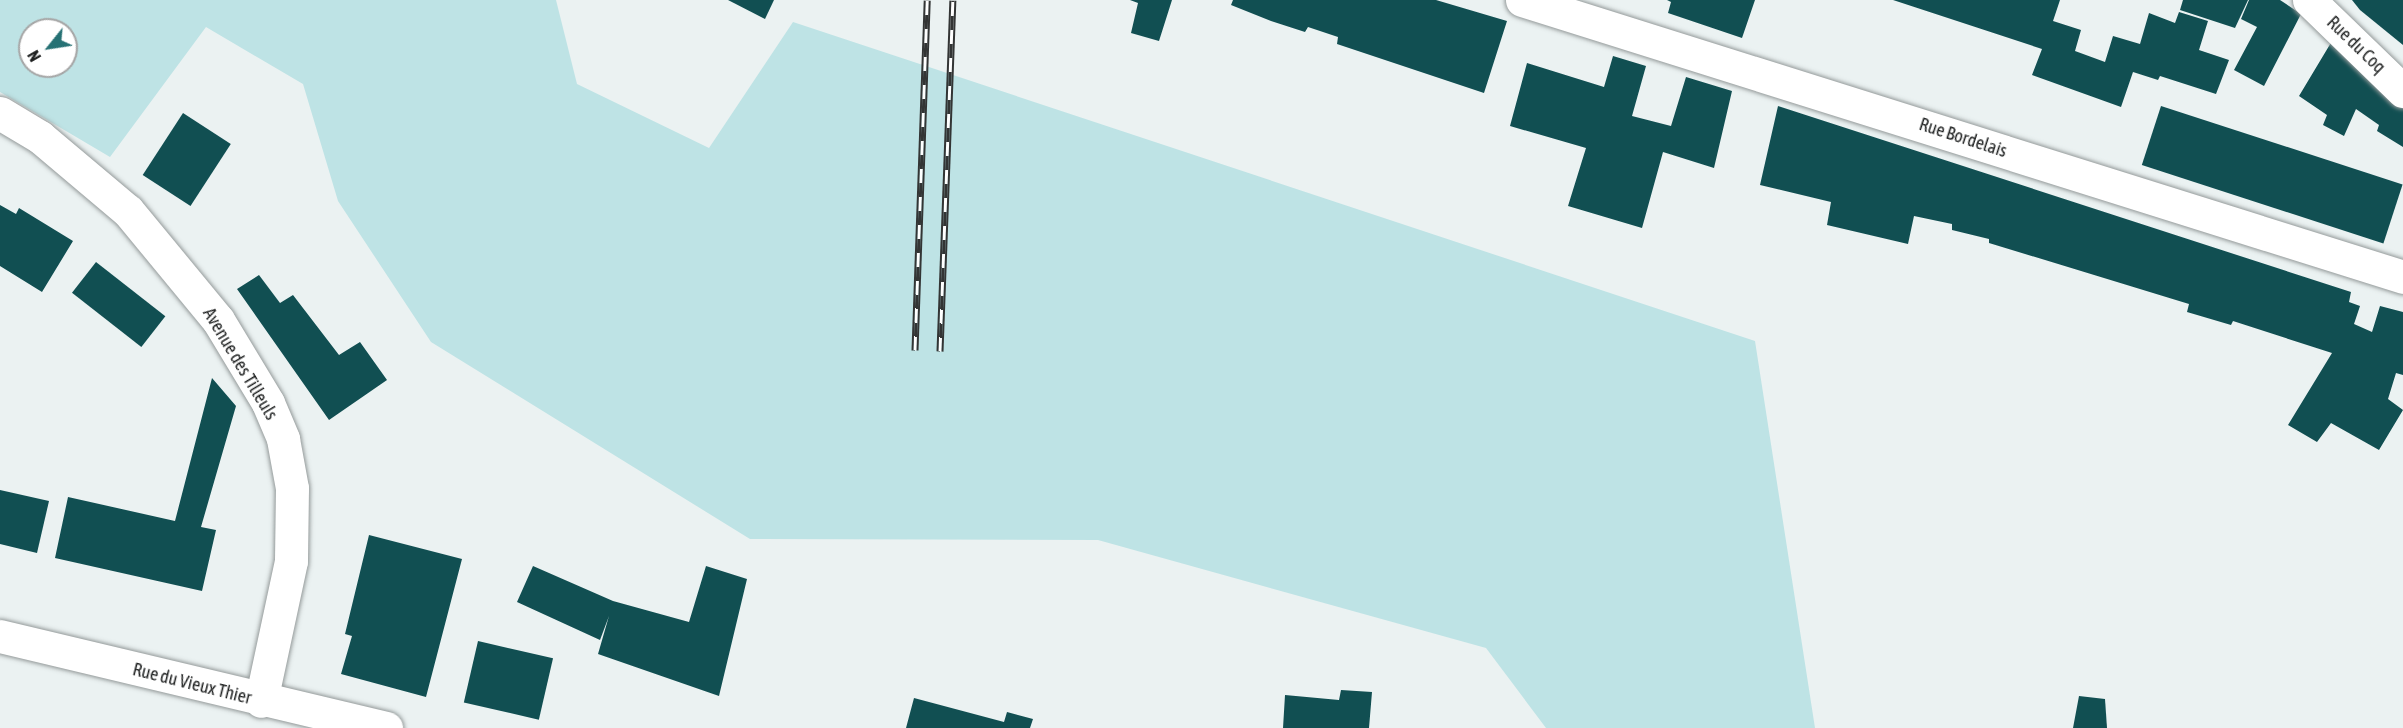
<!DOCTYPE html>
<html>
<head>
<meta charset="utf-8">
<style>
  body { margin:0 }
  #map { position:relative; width:2403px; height:728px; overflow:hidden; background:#ebf2f2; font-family:"Asap Condensed",sans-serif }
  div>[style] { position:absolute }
  .green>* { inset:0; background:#bee3e5 }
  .building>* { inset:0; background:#114f52; transform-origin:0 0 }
  .roads { filter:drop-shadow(0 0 2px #949a9a) drop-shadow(0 0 2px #949a9a) }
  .minor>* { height:33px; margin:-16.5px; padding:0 16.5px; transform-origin:16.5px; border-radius:16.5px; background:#fff }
  .rail>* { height:7px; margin-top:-3.5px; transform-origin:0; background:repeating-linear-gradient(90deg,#fff 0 14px,#333535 0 28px); box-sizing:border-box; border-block:2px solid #333535 }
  span { translate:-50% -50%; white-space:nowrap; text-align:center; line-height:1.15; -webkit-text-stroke:6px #fff; paint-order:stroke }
  .street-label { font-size:18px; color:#1d1f1f }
  .north { position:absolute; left:18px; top:18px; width:60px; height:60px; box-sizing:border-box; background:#fff; border:2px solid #a5a5a5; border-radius:50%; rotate:240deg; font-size:16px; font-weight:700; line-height:24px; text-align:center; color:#1d1f1f }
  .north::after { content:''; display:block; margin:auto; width:21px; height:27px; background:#267174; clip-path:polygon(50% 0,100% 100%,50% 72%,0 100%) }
</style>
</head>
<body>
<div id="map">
  <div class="green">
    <i style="clip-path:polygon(evenodd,0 0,556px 0,577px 84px,709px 148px,793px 22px,1755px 341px,1815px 728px,1546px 728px,1486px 648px,1098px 540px,750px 539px,431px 342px,338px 201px,303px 84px,206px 27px,110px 157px,0 92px,0 0,30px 30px,66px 30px,66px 66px,30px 66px,30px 30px)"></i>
  </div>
  <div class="building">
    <i style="clip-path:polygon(728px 0,774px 0,765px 19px)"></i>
    <i style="clip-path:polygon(1130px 0,1172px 0,1159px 41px,1131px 33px,1138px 3px)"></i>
    <i style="clip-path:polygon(1233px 0,1436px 0,1507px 21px,1484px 93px,1337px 44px,1338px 37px,1308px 27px,1305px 32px,1271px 21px,1231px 5px)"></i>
    <i style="clip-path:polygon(1667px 0,1755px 0,1742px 38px,1668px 13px,1671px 2px)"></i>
    <i style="clip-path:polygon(1893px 0,2060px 0,2053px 21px,2081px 30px,2075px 51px,2105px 62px,2113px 36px,2140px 44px,2149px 13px,2175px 23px,2179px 12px,2208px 21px,2199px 50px,2229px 60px,2216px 94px,2160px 76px,2158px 80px,2133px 72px,2121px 107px,2032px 75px,2042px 49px)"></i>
    <i style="clip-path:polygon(2183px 0,2248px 0,2235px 28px,2180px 10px)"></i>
    <i style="clip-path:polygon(2249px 0,2280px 0,2301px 14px,2264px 86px,2234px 70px,2257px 27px,2241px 19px)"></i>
    <i style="clip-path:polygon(2352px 0,2403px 0,2403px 45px,2360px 10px)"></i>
    <i style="clip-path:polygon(2332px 41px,2403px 103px,2403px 147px,2377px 131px,2379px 125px,2356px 109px,2344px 136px,2323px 125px,2327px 115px,2299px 96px)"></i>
    <i style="clip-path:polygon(1613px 56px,1646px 66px,1632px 116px,1671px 126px,1686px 77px,1732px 91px,1714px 168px,1663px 152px,1642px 228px,1568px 206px,1586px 148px,1510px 126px,1527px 63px,1604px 87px)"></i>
    <i style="clip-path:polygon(1778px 106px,2351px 292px,2349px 302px,2360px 306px,2354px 324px,2372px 332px,2380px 306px,2403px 312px,2403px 375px,2396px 373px,2388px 399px,2403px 410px,2379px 450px,2331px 423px,2317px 442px,2288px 425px,2332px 353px,2233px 321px,2231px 325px,2187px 312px,2189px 304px,1989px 243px,1989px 239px,1952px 230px,1952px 224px,1914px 216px,1908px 244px,1827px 225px,1831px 202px,1760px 185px)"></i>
    <i style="left:2161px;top:106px;width:254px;height:62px;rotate:18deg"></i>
    <i style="left:183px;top:113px;width:57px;height:74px;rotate:33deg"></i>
    <i style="clip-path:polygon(0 205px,16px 214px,19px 208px,73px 241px,42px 292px,0 266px)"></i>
    <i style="left:96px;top:262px;width:88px;height:39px;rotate:38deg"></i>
    <i style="clip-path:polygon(259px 275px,280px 303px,293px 295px,339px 355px,360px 342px,387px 380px,329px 420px,237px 289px)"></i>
    <i style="clip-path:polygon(212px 378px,236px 406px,201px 527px,216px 530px,202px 591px,55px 558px,68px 497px,175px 521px)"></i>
    <i style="clip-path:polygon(0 490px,49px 501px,37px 553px,0 544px)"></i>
    <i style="clip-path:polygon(369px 535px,462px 559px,426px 697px,341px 674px,352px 636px,345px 634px)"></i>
    <i style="clip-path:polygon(533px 566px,613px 601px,689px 622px,706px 566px,747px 579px,719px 696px,598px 654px,609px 616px,600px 640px,517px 602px)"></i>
    <i style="left:478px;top:641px;width:77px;height:63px;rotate:13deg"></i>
    <i style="clip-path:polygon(1341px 690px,1372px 692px,1369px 728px,1283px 728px,1285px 695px,1339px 700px)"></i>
    <i style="clip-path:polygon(2079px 696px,2105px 699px,2107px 728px,2073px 728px)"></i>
    <i style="clip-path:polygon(914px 698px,1004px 722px,1007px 712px,1033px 719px,1030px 728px,906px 728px)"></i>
  </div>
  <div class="roads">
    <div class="minor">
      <i style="left:1522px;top:0;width:924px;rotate:17.45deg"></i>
      <i style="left:2309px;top:0;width:131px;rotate:44.1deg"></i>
      <i style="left:0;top:113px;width:47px;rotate:31deg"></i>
      <i style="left:40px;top:137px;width:115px;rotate:40.1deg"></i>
      <i style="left:128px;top:211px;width:141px;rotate:50.5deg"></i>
      <i style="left:218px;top:320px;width:97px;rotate:58.9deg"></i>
      <i style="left:268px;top:403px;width:39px;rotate:67deg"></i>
      <i style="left:283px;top:439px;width:50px;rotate:79.6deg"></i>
      <i style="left:292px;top:488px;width:73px;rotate:90.8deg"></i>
      <i style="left:291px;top:561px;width:143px;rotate:102.1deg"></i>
      <i style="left:0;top:636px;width:397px;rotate:13.4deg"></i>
    </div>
  </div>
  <div class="rail">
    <i style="left:915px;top:350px;width:350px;rotate:-88deg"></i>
    <i style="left:940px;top:351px;width:351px;rotate:-87.9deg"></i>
  </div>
  <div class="street-label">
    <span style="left:2356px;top:45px;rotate:44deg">Rue du Coq</span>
    <span style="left:1963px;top:138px;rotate:18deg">Rue Bordelais</span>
    <span style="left:240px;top:364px;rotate:59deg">Avenue des Tilleuls</span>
    <span style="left:192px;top:684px;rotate:14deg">Rue du Vieux Thier</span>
  </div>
  <div class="north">N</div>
</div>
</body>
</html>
